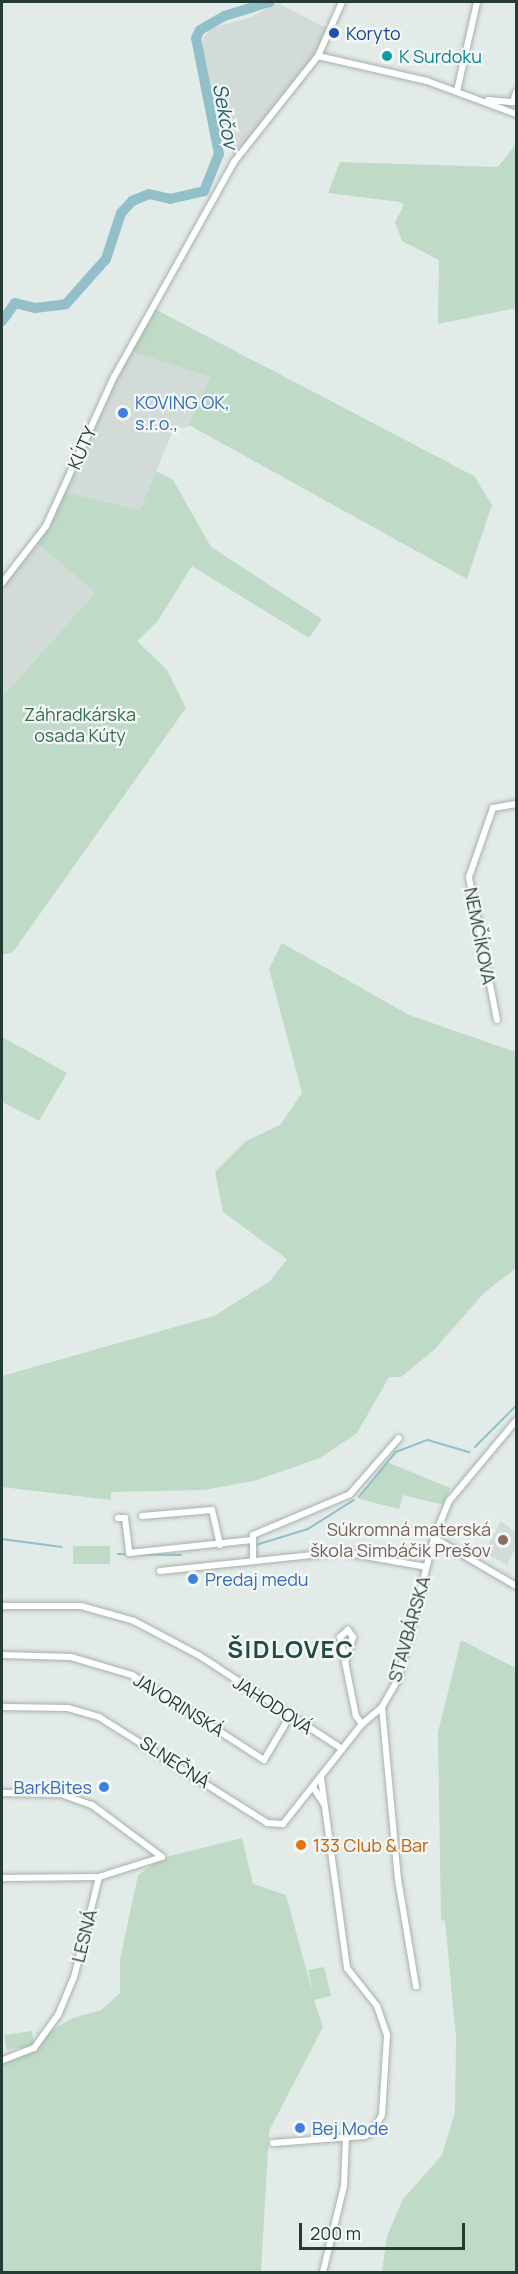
<!DOCTYPE html>
<html>
<head>
<meta charset="utf-8">
<style>
  body { margin:0 }
  #map { position:relative; width:518px; height:2274px; overflow:hidden; background:#e3ebe8; font-family:Manrope,sans-serif }
  div>[style] { position:absolute }
  .built>* { inset:0; background:#d2dbd7 }
  .green>* { inset:0; background:#bfdac7; transform-origin:0 0 }
  .stream>* { height:1.5px; margin:-0.75px; padding:0 0.75px; transform-origin:0.75px; border-radius:0.75px; background:#91bfca }
  .river>* { height:10px; margin:-5px; padding:0 5px; transform-origin:5px; border-radius:5px; background:#91bfca }
  .roads { filter:drop-shadow(0 0 2px #a6b3af) drop-shadow(0 0 2px #a6b3af) }
  .minor>* { height:6px; margin:-3px; padding:0 3px; transform-origin:3px; border-radius:3px; background:#fff }
  .dots>* { width:16px; height:16px; translate:-50% -50%; box-sizing:border-box; border:3px solid #f3f8f6; border-radius:50% }
  span { translate:-50% -50%; white-space:nowrap; text-align:center; line-height:1.15; -webkit-text-stroke:4.5px #f3f8f6; paint-order:stroke }
  .transit-label { font-size:18px; color:#164399 }
  .left { translate:0 -50%; text-align:left }
  .culture-label { font-size:18px; color:#0d838f }
  .shop-label { font-size:18px; color:#366cbe }
  .right { translate:-100% -50%; text-align:right }
  .street-label { font-size:18px; color:#253b36 }
  .park-label { font-size:18px; color:#336d4d }
  .education-label { font-size:18px; color:#785e54 }
  .food-label { font-size:18px; color:#c56008 }
  .water-label { font-size:20px; color:#256070; font-style:italic }
  .district-label { font-size:24px; color:#234b43; font-weight:700; letter-spacing:1.5px }
  .frame { position:absolute; inset:0; border:3px solid #253b36; pointer-events:none }
  .scale { position:absolute; left:299px; top:2223px; width:166px; height:27px; box-sizing:border-box; border:3px solid #253b36; border-top:0; padding-left:8px; font-size:18px; line-height:21px; white-space:nowrap; color:#253b36; -webkit-text-stroke:4px #f3f8f6; paint-order:stroke }
</style>
</head>
<body>
<div id="map">
  <div class="built">
    <i style="clip-path:polygon(278px 3px,332px 31px,319px 57px,236px 163px,201px 58px,203px 39px,211px 28px,249px 18px)"></i>
    <i style="clip-path:polygon(129px 351px,210px 377px,188px 427px,174px 428px,140px 510px,64px 492px)"></i>
    <i style="clip-path:polygon(35px 541px,95px 593px,2px 697px,2px 584px)"></i>
    <i style="clip-path:polygon(501px 1521px,516px 1533px,516px 1547px,507px 1565px,484px 1552px)"></i>
  </div>
  <div class="green">
    <i style="clip-path:polygon(516px 144px,516px 308px,438px 324px,439px 260px,402px 241px,395px 222px,404px 205px,400px 202px,328px 193px,340px 162px,498px 167px)"></i>
    <i style="clip-path:polygon(153px 308px,474px 476px,492px 505px,467px 579px,189px 425px,210px 377px,129px 351px)"></i>
    <i style="clip-path:polygon(156px 471px,173px 480px,211px 547px,322px 619px,309px 638px,192px 566px,157px 622px,137px 641px,167px 670px,186px 708px,13px 952px,2px 955px,2px 697px,95px 593px,35px 541px,64px 492px,140px 510px)"></i>
    <i style="clip-path:polygon(282px 943px,409px 1015px,516px 1052px,516px 1268px,485px 1292px,434px 1350px,401px 1377px,389px 1377px,357px 1433px,320px 1458px,254px 1481px,204px 1490px,111px 1492px,111px 1500px,2px 1487px,2px 1376px,214px 1316px,270px 1281px,287px 1259px,223px 1212px,215px 1172px,246px 1141px,280px 1125px,302px 1093px,269px 969px)"></i>
    <i style="clip-path:polygon(2px 1037px,67px 1073px,39px 1121px,2px 1102px)"></i>
    <i style="clip-path:polygon(387px 1462px,450px 1488px,444px 1505px,403px 1495px,399px 1509px,359px 1499px)"></i>
    <i style="left:73px;top:1546px;width:37px;height:18px"></i>
    <i style="clip-path:polygon(461px 1640px,516px 1668px,516px 2272px,382px 2272px,387px 2236px,403px 2199px,442px 2155px,455px 2112px,456px 2037px,445px 1921px,441px 1920px,438px 1732px)"></i>
    <i style="clip-path:polygon(242px 1838px,253px 1884px,286px 1895px,314px 1998px,308px 1970px,324px 1967px,331px 1996px,314px 2000px,323px 2027px,269px 2131px,261px 2272px,2px 2272px,2px 2061px,35px 2049px,48px 2032px,73px 2018px,101px 2010px,120px 1993px,120px 1959px,138px 1875px,162px 1858px)"></i>
    <i style="left:32px;top:2031px;width:15px;height:28px;rotate:82deg"></i>
  </div>
  <div class="stream">
    <i style="left:475px;top:1447px;width:58px;rotate:-45deg"></i>
    <i style="left:359px;top:1497px;width:58px;rotate:-50.6deg"></i>
    <i style="left:396px;top:1452px;width:34px;rotate:-21deg"></i>
    <i style="left:428px;top:1440px;width:43px;rotate:16.3deg"></i>
    <i style="left:2px;top:1539px;width:60px;rotate:7.7deg"></i>
    <i style="left:256px;top:1545px;width:54px;rotate:-17.1deg"></i>
    <i style="left:308px;top:1529px;width:54px;rotate:-32.2deg"></i>
    <i style="left:118px;top:1554px;width:63px;rotate:0.9deg"></i>
  </div>
  <div class="river">
    <i style="left:2px;top:321px;width:22px;rotate:-54deg"></i>
    <i style="left:15px;top:303px;width:21px;rotate:14deg"></i>
    <i style="left:35px;top:308px;width:31px;rotate:-7deg"></i>
    <i style="left:66px;top:304px;width:60px;rotate:-48.4deg"></i>
    <i style="left:106px;top:259px;width:48px;rotate:-71.9deg"></i>
    <i style="left:121px;top:213px;width:16px;rotate:-47deg"></i>
    <i style="left:132px;top:201px;width:18px;rotate:-22deg"></i>
    <i style="left:149px;top:194px;width:22px;rotate:13deg"></i>
    <i style="left:170px;top:199px;width:35px;rotate:-13deg"></i>
    <i style="left:204px;top:191px;width:40px;rotate:-68deg"></i>
    <i style="left:219px;top:154px;width:118px;rotate:-101.2deg"></i>
    <i style="left:196px;top:38px;width:9px;rotate:-63deg"></i>
    <i style="left:200px;top:30px;width:28px;rotate:-30deg"></i>
    <i style="left:224px;top:16px;width:48px;rotate:-16.9deg"></i>
  </div>
  <div class="roads">
    <div class="minor">
      <i style="left:318px;top:56px;width:112px;rotate:12.9deg"></i>
      <i style="left:427px;top:81px;width:95px;rotate:20.3deg"></i>
      <i style="left:457px;top:91px;width:91px;rotate:-77.3deg"></i>
      <i style="left:488px;top:100px;width:25px;rotate:5deg"></i>
      <i style="left:513px;top:102px;width:10px;rotate:-73deg"></i>
      <i style="left:2px;top:583px;width:72px;rotate:-52.3deg"></i>
      <i style="left:46px;top:526px;width:164px;rotate:-65.5deg"></i>
      <i style="left:114px;top:377px;width:246px;rotate:-60.8deg"></i>
      <i style="left:234px;top:162px;width:135px;rotate:-51.6deg"></i>
      <i style="left:318px;top:56px;width:59px;rotate:-66deg"></i>
      <i style="left:497px;top:1020px;width:146px;rotate:-101.1deg"></i>
      <i style="left:469px;top:877px;width:73px;rotate:-70.8deg"></i>
      <i style="left:493px;top:808px;width:23px;rotate:-10deg"></i>
      <i style="left:142px;top:1516px;width:70px;rotate:-4.9deg"></i>
      <i style="left:212px;top:1510px;width:36px;rotate:77deg"></i>
      <i style="left:118px;top:1518px;width:7px"></i>
      <i style="left:125px;top:1518px;width:35px;rotate:83deg"></i>
      <i style="left:129px;top:1553px;width:124px;rotate:-6deg"></i>
      <i style="left:434px;top:1538px;width:95px;rotate:30.3deg"></i>
      <i style="left:253px;top:1561px;width:26px;rotate:-90deg"></i>
      <i style="left:253px;top:1535px;width:105px;rotate:-22.9deg"></i>
      <i style="left:350px;top:1494px;width:74px;rotate:-48.8deg"></i>
      <i style="left:160px;top:1571px;width:183px;rotate:-6deg"></i>
      <i style="left:342px;top:1552px;width:85px;rotate:10.1deg"></i>
      <i style="left:2px;top:1606px;width:79px"></i>
      <i style="left:81px;top:1606px;width:55px;rotate:15.8deg"></i>
      <i style="left:134px;top:1621px;width:75px;rotate:27.9deg"></i>
      <i style="left:200px;top:1656px;width:170px;rotate:33.2deg"></i>
      <i style="left:2px;top:1655px;width:69px;rotate:1.7deg"></i>
      <i style="left:71px;top:1657px;width:64px;rotate:16.4deg"></i>
      <i style="left:132px;top:1675px;width:157px;rotate:32.8deg"></i>
      <i style="left:264px;top:1760px;width:51px;rotate:-59.4deg"></i>
      <i style="left:345px;top:1663px;width:27px;rotate:-73deg"></i>
      <i style="left:353px;top:1637px;width:9px;rotate:-126deg"></i>
      <i style="left:348px;top:1630px;width:11px;rotate:139deg"></i>
      <i style="left:340px;top:1637px;width:81px;rotate:78.6deg"></i>
      <i style="left:356px;top:1716px;width:10px;rotate:53deg"></i>
      <i style="left:2px;top:1707px;width:66px;rotate:0.9deg"></i>
      <i style="left:68px;top:1708px;width:32px;rotate:16deg"></i>
      <i style="left:99px;top:1717px;width:199px;rotate:32.2deg"></i>
      <i style="left:267px;top:1823px;width:16px;rotate:4deg"></i>
      <i style="left:283px;top:1824px;width:127px;rotate:-51.7deg"></i>
      <i style="left:362px;top:1724px;width:26px;rotate:-40deg"></i>
      <i style="left:382px;top:1707px;width:32px;rotate:-60deg"></i>
      <i style="left:398px;top:1679px;width:146px;rotate:-75.7deg"></i>
      <i style="left:434px;top:1538px;width:40px;rotate:-68deg"></i>
      <i style="left:449px;top:1501px;width:104px;rotate:-50.1deg"></i>
      <i style="left:382px;top:1707px;width:173px;rotate:84.7deg"></i>
      <i style="left:398px;top:1879px;width:109px;rotate:80.5deg"></i>
      <i style="left:313px;top:1787px;width:20px;rotate:57deg"></i>
      <i style="left:2px;top:1793px;width:59px;rotate:1deg"></i>
      <i style="left:61px;top:1794px;width:33px;rotate:20deg"></i>
      <i style="left:92px;top:1805px;width:87px;rotate:36.6deg"></i>
      <i style="left:162px;top:1857px;width:66px;rotate:162.4deg"></i>
      <i style="left:2px;top:1878px;width:97px;rotate:-0.6deg"></i>
      <i style="left:99px;top:1877px;width:103px;rotate:104deg"></i>
      <i style="left:74px;top:1977px;width:41px;rotate:112.8deg"></i>
      <i style="left:58px;top:2015px;width:41px;rotate:126deg"></i>
      <i style="left:34px;top:2048px;width:34px;rotate:159deg"></i>
      <i style="left:273px;top:2143px;width:92px;rotate:-4.4deg"></i>
      <i style="left:365px;top:2136px;width:9px;rotate:-32deg"></i>
      <i style="left:373px;top:2131px;width:18px;rotate:-61deg"></i>
      <i style="left:382px;top:2115px;width:80px;rotate:-86.4deg"></i>
      <i style="left:387px;top:2035px;width:31px;rotate:-109deg"></i>
      <i style="left:377px;top:2006px;width:48px;rotate:-128.3deg"></i>
      <i style="left:347px;top:1968px;width:193px;rotate:-97.8deg"></i>
      <i style="left:323px;top:2272px;width:89px;rotate:-76.3deg"></i>
      <i style="left:344px;top:2186px;width:49px;rotate:-87.7deg"></i>
    </div>
  </div>
  <div class="dots">
    <i style="left:334px;top:33px;background:#1a4fb4"></i>
    <i style="left:387px;top:56px;background:#0f9aa8"></i>
    <i style="left:123px;top:413px;background:#3f7fe0"></i>
    <i style="left:503px;top:1540px;background:#8d6e63"></i>
    <i style="left:193px;top:1579px;background:#3f7fe0"></i>
    <i style="left:104px;top:1787px;background:#3f7fe0"></i>
    <i style="left:301px;top:1845px;background:#e8710a"></i>
    <i style="left:300px;top:2128px;background:#3f7fe0"></i>
  </div>
  <div class="transit-label">
    <span class="left" style="left:346px;top:33px">Koryto</span>
  </div>
  <div class="culture-label">
    <span class="left" style="left:399px;top:56px">K Surdoku</span>
  </div>
  <div class="shop-label">
    <span class="left" style="left:135px;top:413px">KOVING OK,<br>s.r.o.,</span>
    <span class="left" style="left:205px;top:1579px">Predaj medu</span>
    <span class="right" style="left:92px;top:1787px">BarkBites</span>
    <span class="left" style="left:312px;top:2128px">Bej Mode</span>
  </div>
  <div class="street-label">
    <span style="left:82px;top:448px;rotate:-66deg">KÚTY</span>
    <span style="left:480px;top:936px;rotate:79deg">NEMČÍKOVA</span>
    <span style="left:409px;top:1629px;rotate:-74deg">STAVBÁRSKA</span>
    <span style="left:179px;top:1705px;rotate:32deg">JAVORINSKÁ</span>
    <span style="left:273px;top:1705px;rotate:33deg">JAHODOVÁ</span>
    <span style="left:175px;top:1762px;rotate:33deg">SLNEČNÁ</span>
    <span style="left:84px;top:1936px;rotate:-76deg">LESNÁ</span>
  </div>
  <div class="park-label">
    <span style="left:80px;top:725px">Záhradkárska<br>osada Kúty</span>
  </div>
  <div class="education-label">
    <span class="right" style="left:491px;top:1540px">Súkromná materská<br>škola Simbáčik Prešov</span>
  </div>
  <div class="food-label">
    <span class="left" style="left:313px;top:1845px">133 Club &amp; Bar</span>
  </div>
  <div class="water-label">
    <span style="left:226px;top:116px;rotate:80deg">Sekčov</span>
  </div>
  <div class="district-label">
    <span style="left:291px;top:1649px">ŠIDLOVEC</span>
  </div>
  <div class="frame"></div>
  <div class="scale">200 m</div>
</div>
</body>
</html>
